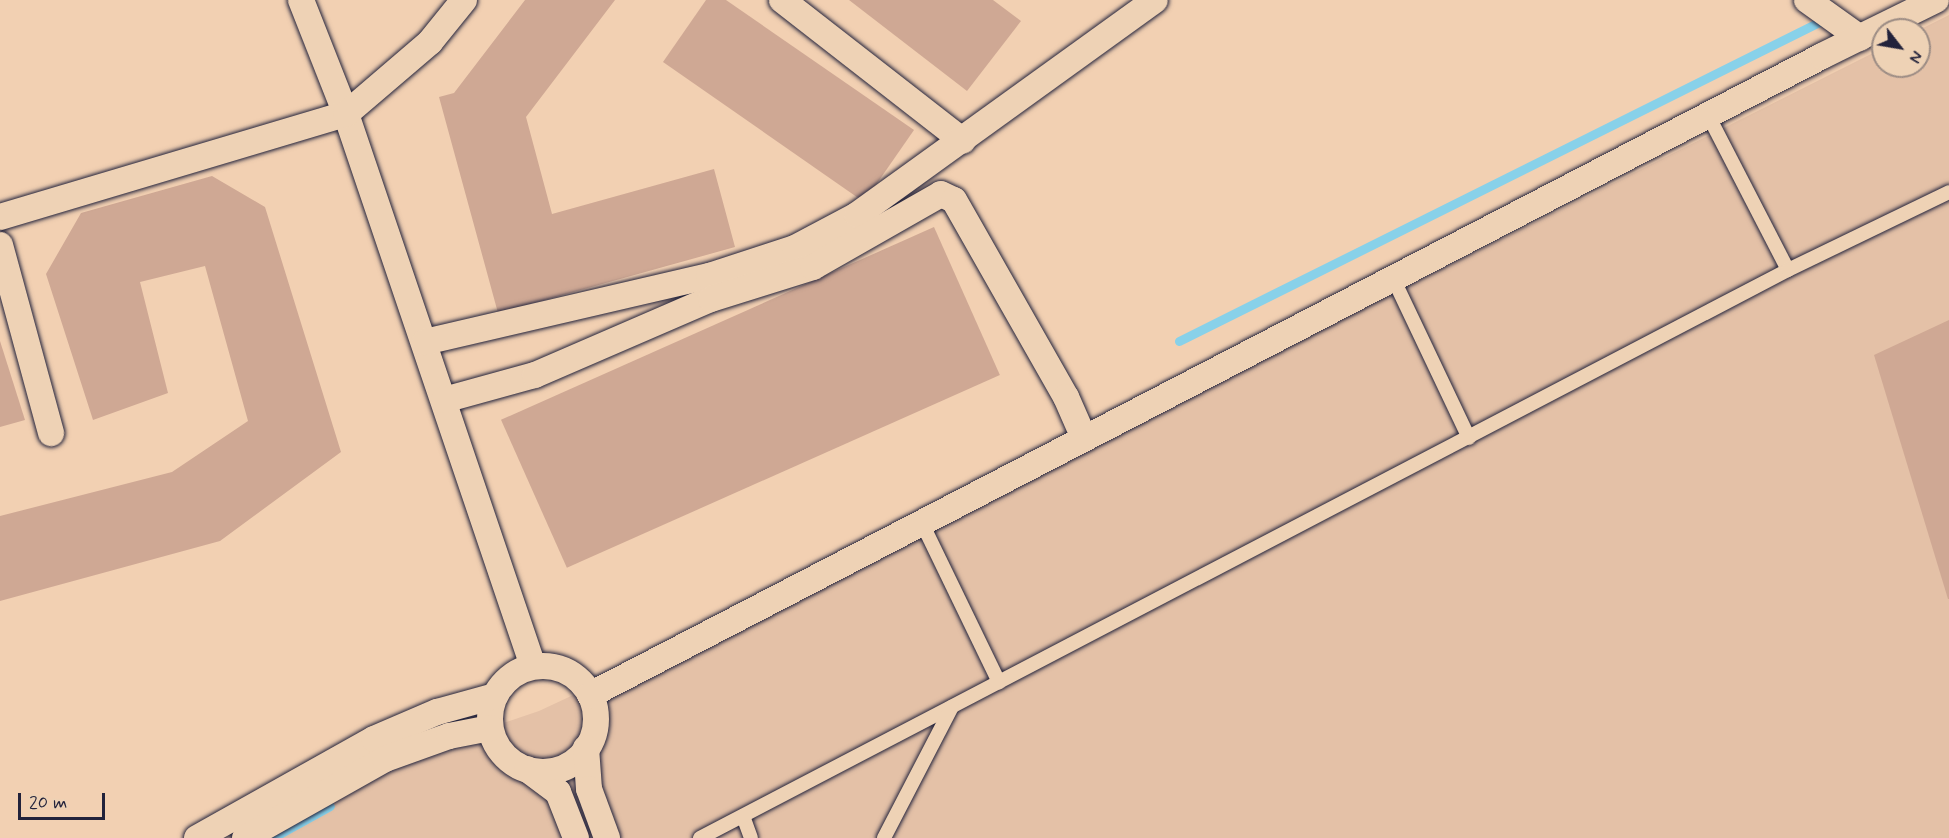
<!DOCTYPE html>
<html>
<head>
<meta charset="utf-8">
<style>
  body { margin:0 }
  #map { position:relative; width:1949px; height:838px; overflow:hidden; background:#f2d0b2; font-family:Mynerve,sans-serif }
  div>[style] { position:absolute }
  .built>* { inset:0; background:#e4c1a7 }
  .stream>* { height:9px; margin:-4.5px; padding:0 4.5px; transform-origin:4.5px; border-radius:4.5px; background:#88d1e9 }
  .building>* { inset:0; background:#cfa894; transform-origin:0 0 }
  .roads { filter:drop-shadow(0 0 2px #22223b) drop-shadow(0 0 2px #22223b) }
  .service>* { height:14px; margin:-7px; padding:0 7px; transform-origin:7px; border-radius:7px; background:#eed2b5 }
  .minor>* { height:26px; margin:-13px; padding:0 13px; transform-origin:13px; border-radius:13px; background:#eed2b5 }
  .minor>.ring { margin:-13px; padding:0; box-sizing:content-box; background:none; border:26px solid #eed2b5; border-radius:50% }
  span { translate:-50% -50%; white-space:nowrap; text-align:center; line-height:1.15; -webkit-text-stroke:6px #eed2b5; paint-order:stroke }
  .north { position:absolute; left:1871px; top:18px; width:60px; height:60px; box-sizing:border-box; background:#eed2b5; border:2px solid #9c8c84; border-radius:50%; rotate:121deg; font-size:16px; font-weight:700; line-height:24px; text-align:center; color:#22223b }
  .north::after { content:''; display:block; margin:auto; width:21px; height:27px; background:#22223b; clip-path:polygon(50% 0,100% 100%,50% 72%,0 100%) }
  .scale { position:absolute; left:18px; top:793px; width:87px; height:27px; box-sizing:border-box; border:3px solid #22223b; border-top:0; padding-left:8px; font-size:18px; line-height:21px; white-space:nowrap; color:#22223b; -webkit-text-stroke:4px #eed2b5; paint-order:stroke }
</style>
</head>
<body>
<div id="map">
  <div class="built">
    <i style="clip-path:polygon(1949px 15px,1949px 838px,252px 838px,386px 763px,539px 711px,856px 563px,1883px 48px,1883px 66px,1919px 66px,1919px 30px)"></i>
  </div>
  <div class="stream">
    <i style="left:1179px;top:341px;width:717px;rotate:-26.49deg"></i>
    <i style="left:272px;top:838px;width:66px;rotate:-28.9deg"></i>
  </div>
  <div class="building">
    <i style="clip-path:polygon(525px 0,615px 0,526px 117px,552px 214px,714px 169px,735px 247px,498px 313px,439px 97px,454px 93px)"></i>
    <i style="clip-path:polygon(706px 0,726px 0,914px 130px,864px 202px,663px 62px)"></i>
    <i style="clip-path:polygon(849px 0,993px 0,1021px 21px,967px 91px)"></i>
    <i style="clip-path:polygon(212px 176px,265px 207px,341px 452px,220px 541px,0 601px,0 516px,172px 472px,248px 421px,205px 266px,140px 282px,168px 393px,93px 420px,46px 274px,81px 213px)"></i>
    <i style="left:934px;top:227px;width:162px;height:474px;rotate:66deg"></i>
    <i style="clip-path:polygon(1949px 320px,1949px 599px,1948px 599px,1874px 355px)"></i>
    <i style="clip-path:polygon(0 341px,25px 420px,0 427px)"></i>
  </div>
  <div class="roads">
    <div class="service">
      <i style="left:1708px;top:115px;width:174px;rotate:62.7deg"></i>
      <i style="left:1393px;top:278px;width:177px;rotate:64.6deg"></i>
      <i style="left:922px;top:523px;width:177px;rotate:64.2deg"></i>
      <i style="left:743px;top:816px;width:23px;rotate:70deg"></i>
      <i style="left:700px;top:838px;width:1227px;rotate:-27.57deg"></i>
      <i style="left:1788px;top:270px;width:179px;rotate:-25.8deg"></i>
      <i style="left:884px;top:838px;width:148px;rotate:-62.6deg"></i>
    </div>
    <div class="minor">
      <i style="left:301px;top:0;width:123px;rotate:68.5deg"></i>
      <i style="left:346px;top:114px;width:583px;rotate:71.29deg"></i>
      <i style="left:782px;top:0;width:229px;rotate:37.9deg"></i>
      <i style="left:1807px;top:0;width:65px;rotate:35.6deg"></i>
      <i style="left:0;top:217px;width:361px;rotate:-16.6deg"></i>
      <i style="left:346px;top:114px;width:111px;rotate:-40.6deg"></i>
      <i style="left:430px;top:42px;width:54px;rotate:-51deg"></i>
      <i style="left:0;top:245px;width:195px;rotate:74.8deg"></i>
      <i style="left:425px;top:342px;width:292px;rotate:-13.1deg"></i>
      <i style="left:709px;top:276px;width:90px;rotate:-18deg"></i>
      <i style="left:795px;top:248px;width:70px;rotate:-28deg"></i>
      <i style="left:857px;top:215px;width:367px;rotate:-35.8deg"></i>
      <i style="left:444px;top:400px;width:94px;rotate:-15.4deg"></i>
      <i style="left:535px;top:375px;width:192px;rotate:-23.4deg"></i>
      <i style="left:711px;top:299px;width:107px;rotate:-17.4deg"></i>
      <i style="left:813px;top:267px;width:147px;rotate:-29.7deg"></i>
      <i style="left:941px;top:194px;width:14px;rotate:25deg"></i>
      <i style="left:954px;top:200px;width:227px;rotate:60.4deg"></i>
      <i style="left:1066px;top:397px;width:45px;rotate:66.3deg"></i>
      <i class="ring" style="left:490px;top:666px;width:80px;height:80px"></i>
      <i style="left:590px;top:695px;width:1388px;rotate:-27.41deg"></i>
      <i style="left:1822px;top:56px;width:127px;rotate:-26.2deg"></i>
      <i style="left:586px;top:748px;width:41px;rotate:85.8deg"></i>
      <i style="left:589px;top:789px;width:52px;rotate:69.8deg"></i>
      <i style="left:527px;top:769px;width:39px;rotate:37deg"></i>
      <i style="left:558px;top:792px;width:49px;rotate:68.6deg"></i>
      <i style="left:197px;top:838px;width:203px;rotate:-29.2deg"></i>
      <i style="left:374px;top:739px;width:69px;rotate:-23.2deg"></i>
      <i style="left:437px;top:712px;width:60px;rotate:-15.4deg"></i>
      <i style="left:245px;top:838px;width:161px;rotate:-29.4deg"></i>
      <i style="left:385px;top:759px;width:68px;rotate:-19.8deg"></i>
      <i style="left:449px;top:736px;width:42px;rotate:-11deg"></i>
    </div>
  </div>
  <div class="north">N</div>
  <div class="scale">20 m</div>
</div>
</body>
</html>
